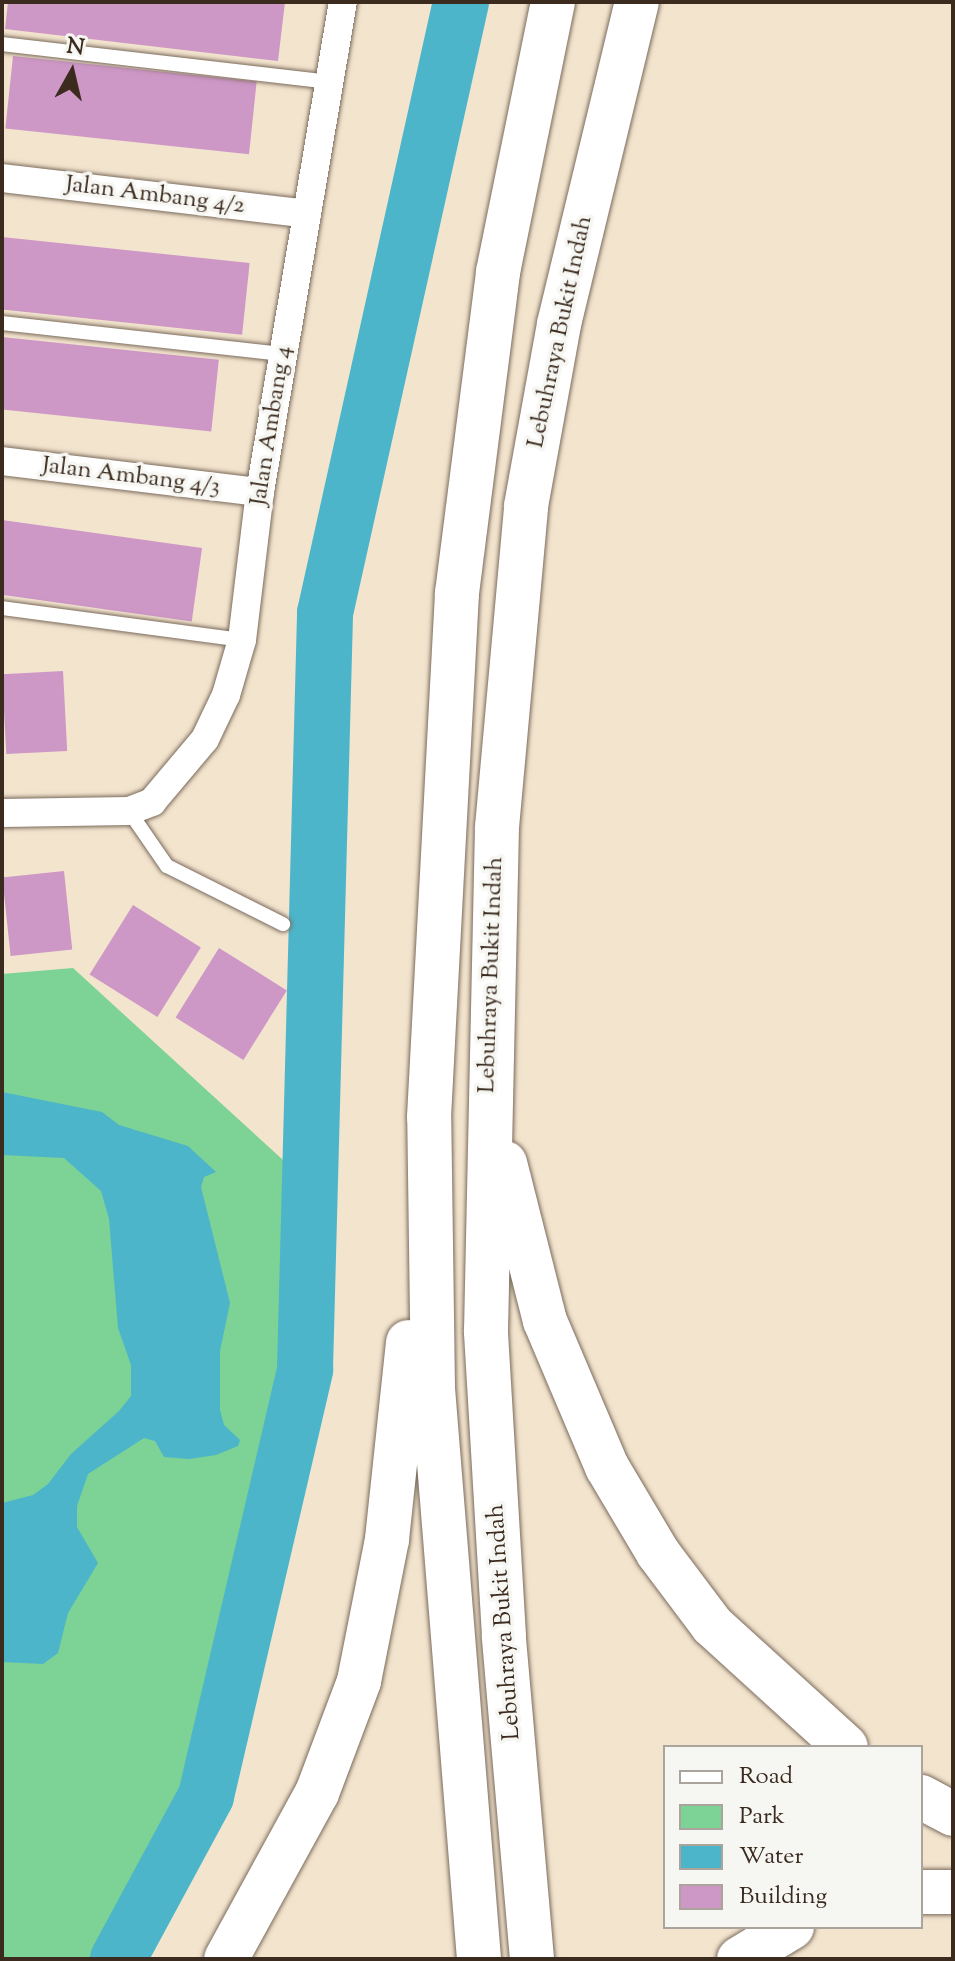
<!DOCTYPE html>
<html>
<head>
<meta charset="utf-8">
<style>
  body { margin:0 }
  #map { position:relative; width:955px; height:1961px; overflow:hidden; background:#f3e4ce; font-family:"Sorts Mill Goudy",serif }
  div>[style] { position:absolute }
  .green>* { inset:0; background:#7dd295 }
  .water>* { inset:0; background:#4cb5ca }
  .river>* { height:56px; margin:-28px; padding:0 28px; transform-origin:28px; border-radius:28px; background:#4cb5ca }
  .building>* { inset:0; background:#cd97c6; transform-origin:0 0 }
  .roads { filter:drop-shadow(0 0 2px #7b6b5c) drop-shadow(0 0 2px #7b6b5c) }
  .lane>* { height:14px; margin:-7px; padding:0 7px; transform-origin:7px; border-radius:7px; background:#fff }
  .street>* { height:28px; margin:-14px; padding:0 14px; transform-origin:14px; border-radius:14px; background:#fff }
  .highway>* { height:44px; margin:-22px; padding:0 22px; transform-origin:22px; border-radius:22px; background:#fff }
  span { translate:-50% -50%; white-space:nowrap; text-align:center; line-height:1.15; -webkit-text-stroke:7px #f6f6f2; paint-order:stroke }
  .street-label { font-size:24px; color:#3b2a1e }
  .frame { position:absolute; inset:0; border:4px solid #3b2a1e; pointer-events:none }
  .legend { position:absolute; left:663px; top:1745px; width:260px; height:184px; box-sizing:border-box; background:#f6f6f2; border:2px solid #aba49d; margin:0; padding:10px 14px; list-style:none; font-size:24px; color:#3b2a1e }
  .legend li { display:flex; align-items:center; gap:16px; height:40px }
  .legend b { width:40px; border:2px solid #aba49d }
  .north { position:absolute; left:32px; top:32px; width:80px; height:80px; -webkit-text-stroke:6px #f6f6f2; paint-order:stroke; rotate:8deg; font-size:22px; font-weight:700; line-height:32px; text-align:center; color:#3b2a1e }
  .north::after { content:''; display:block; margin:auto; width:28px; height:36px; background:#3b2a1e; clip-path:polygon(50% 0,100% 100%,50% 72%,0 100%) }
</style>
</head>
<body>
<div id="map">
  <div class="green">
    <i style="clip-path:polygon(73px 968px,294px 1170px,293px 1389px,282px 1482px,256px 1587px,175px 1804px,101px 1959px,2px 1959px,2px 974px)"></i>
  </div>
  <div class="water">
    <i style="clip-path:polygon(2px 1092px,102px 1112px,119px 1125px,188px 1146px,216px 1172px,204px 1177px,201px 1187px,230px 1303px,220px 1351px,220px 1410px,224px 1425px,240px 1440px,238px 1446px,216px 1455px,189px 1459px,164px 1457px,155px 1441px,144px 1438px,88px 1474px,77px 1506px,77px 1527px,98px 1563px,68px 1613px,58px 1653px,43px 1664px,2px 1662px,2px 1503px,33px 1495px,48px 1484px,71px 1454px,119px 1411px,131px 1396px,131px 1365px,118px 1328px,109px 1219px,101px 1191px,64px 1158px,2px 1155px)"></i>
  </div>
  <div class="river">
    <i style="left:118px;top:1959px;width:185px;rotate:-61.6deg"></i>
    <i style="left:206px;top:1796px;width:438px;rotate:-76.9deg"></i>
    <i style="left:305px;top:1369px;width:756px;rotate:-88.48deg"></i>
    <i style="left:325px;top:613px;width:626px;rotate:-77.45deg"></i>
  </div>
  <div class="building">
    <i style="clip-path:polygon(8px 2px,285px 2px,278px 61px,5px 29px)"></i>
    <i style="left:13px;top:56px;width:245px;height:73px;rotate:6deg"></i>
    <i style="left:2px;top:237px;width:249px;height:72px;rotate:6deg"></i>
    <i style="left:2px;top:337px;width:218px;height:72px;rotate:6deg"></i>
    <i style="left:2px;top:520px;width:202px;height:74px;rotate:8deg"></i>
    <i style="left:63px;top:671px;width:80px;height:61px;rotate:87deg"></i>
    <i style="left:64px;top:871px;width:79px;height:62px;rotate:84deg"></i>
    <i style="left:133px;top:905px;width:80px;height:82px;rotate:32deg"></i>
    <i style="left:219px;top:948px;width:80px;height:82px;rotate:32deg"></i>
  </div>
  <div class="roads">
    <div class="lane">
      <i style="left:2px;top:44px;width:330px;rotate:6.6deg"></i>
      <i style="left:2px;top:323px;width:284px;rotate:6.3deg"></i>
      <i style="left:2px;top:608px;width:242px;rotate:7.6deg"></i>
      <i style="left:129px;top:811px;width:67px;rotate:55.4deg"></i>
      <i style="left:167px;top:866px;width:130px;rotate:26.6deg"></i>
    </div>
    <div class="street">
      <i style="left:2px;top:178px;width:307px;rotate:6.7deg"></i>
      <i style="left:2px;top:461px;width:260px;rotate:6.9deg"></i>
      <i style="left:2px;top:813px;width:127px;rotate:-0.9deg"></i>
      <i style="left:129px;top:811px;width:25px;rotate:-21deg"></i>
      <i style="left:152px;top:802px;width:82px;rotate:-49.9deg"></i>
      <i style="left:205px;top:739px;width:49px;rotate:-64.5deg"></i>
      <i style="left:226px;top:695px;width:57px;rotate:-73.8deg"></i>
      <i style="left:242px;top:640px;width:149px;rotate:-83.1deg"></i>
      <i style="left:260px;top:492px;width:497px;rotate:-80.4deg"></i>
    </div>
    <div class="highway">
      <i style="left:505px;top:1163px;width:163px;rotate:75.8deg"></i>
      <i style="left:545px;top:1321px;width:159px;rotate:67deg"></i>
      <i style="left:607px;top:1467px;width:100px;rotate:59.3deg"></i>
      <i style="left:658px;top:1553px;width:90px;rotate:53.1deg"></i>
      <i style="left:712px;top:1625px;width:181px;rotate:42.3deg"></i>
      <i style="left:921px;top:1797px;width:36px;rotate:28deg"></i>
      <i style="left:921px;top:1892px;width:32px"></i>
      <i style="left:226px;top:1959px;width:189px;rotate:-61.3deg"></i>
      <i style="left:317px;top:1793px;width:120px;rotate:-69.4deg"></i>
      <i style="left:359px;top:1681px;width:145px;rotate:-78.8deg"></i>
      <i style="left:387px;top:1539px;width:198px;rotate:-83.9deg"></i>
      <i style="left:479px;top:1959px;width:573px;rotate:-94.61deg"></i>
      <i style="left:433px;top:1388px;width:271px;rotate:-90.8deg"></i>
      <i style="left:429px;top:1117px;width:525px;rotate:-86.94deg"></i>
      <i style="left:457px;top:593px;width:324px;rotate:-82.7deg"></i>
      <i style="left:498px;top:272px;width:276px;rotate:-78.5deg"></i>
      <i style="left:532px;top:1959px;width:324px;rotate:-95deg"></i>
      <i style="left:504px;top:1636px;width:306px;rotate:-93.4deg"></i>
      <i style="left:486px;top:1331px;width:504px;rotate:-88.75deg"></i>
      <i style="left:497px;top:827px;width:322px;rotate:-84.8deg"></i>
      <i style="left:526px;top:506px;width:185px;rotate:-79.7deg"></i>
      <i style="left:559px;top:324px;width:331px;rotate:-76.4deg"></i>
      <i style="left:739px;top:1959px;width:62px;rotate:-31.1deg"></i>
    </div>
  </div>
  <div class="street-label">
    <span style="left:155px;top:196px;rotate:7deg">Jalan Ambang 4/2</span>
    <span style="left:561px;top:332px;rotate:-78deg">Lebuhraya Bukit Indah</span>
    <span style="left:272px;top:426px;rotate:-81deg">Jalan Ambang 4</span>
    <span style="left:131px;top:477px;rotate:7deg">Jalan Ambang 4/3</span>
    <span style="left:492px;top:975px;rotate:-88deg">Lebuhraya Bukit Indah</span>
    <span style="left:505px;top:1622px;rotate:-94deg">Lebuhraya Bukit Indah</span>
  </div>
  <div class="frame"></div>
  <ul class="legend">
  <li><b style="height:10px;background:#fff"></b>Road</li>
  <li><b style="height:22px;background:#7dd295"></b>Park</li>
  <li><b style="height:22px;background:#4cb5ca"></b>Water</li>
  <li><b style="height:22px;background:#cd97c6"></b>Building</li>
  </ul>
  <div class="north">N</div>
</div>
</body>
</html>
